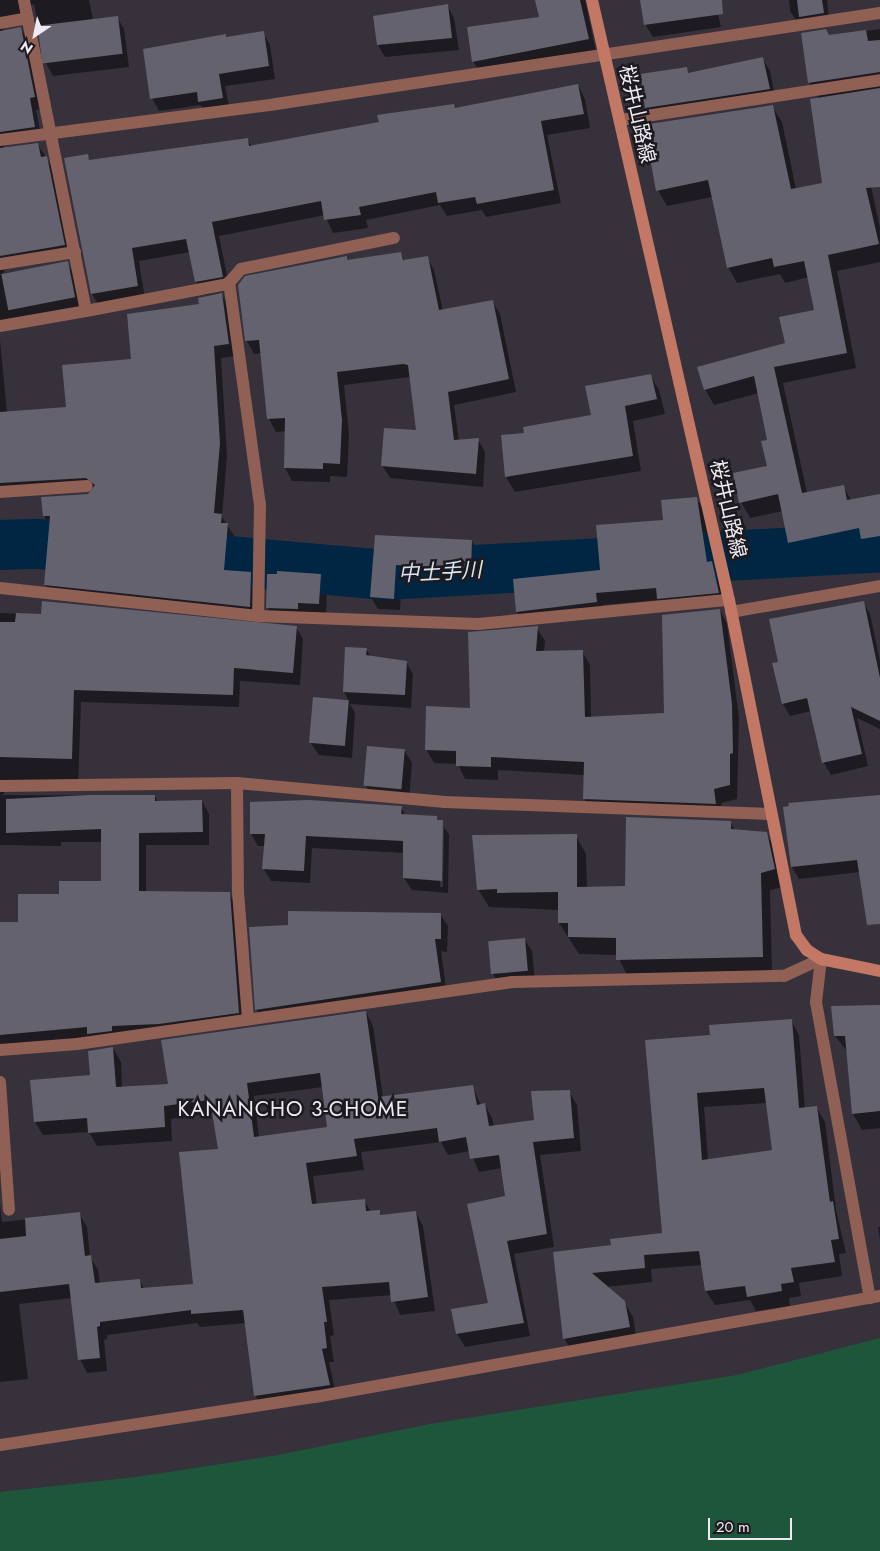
<!DOCTYPE html>
<html>
<head>
<meta charset="utf-8">
<style>
  body { margin:0 }
  #map { position:relative; width:880px; height:1551px; overflow:hidden; background:#37313c; font-family:Jost,"Noto Sans JP",sans-serif }
  div>[style] { position:absolute }
  .green>* { inset:0; background:#1d563a }
  .shadow>* { inset:0; background:#0007 }
  .river>* { height:50px; margin:-25px; padding:0 25px; transform-origin:25px; border-radius:25px; background:#002643 }
  .building>* { inset:0; background:#63626e; transform-origin:0 0 }
  .street>* { height:12px; margin:-6px; padding:0 6px; transform-origin:6px; border-radius:6px; background:#906054 }
  .secondary>* { height:12px; margin:-6px; padding:0 6px; transform-origin:6px; border-radius:6px; background:#c37765 }
  span { translate:-50% -50%; white-space:nowrap; text-align:center; line-height:1.15; -webkit-text-stroke:5px #1d1a1f; paint-order:stroke }
  .street-label { font-size:20px; color:#eeeaf1 }
  .water-label { font-size:21px; color:#d7e5f2; font-style:italic }
  .neighbourhood-label { font-size:21px; color:#eeeaf1; letter-spacing:1px }
  .north { position:absolute; left:10px; top:10px; width:50px; height:50px; -webkit-text-stroke:4px #1d1a1f; paint-order:stroke; rotate:214deg; font-size:14px; font-weight:700; line-height:20px; text-align:center; color:#eeeaf1 }
  .north::after { content:''; display:block; margin:auto; width:18px; height:22px; background:#eeeaf1; clip-path:polygon(50% 0,100% 100%,50% 72%,0 100%) }
  .scale { position:absolute; left:708px; top:1518px; width:84px; height:22px; box-sizing:border-box; border:2px solid #eeeaf1; border-top:0; padding-left:6px; font-size:15px; line-height:18px; white-space:nowrap; color:#eeeaf1; -webkit-text-stroke:4px #1d1a1f; paint-order:stroke }
</style>
</head>
<body>
<div id="map">
  <div class="green">
    <i style="clip-path:polygon(880px 1338px,880px 1551px,0 1551px,0 1492px,136px 1477px,278px 1455px,430px 1424px,737px 1375px)"></i>
  </div>
  <div class="shadow">
    <i style="clip-path:polygon(0 0,89px 0,93px 20px,117px 17px,124px 29px,129px 67px,53px 76px,46px 63px,34px 4px,23px 10px,24px 24px,5px 28px,1px 32px,21px 29px,28px 41px,41px 109px,36px 110px,42px 140px,6px 144px,2px 149px,38px 145px,46px 157px,53px 170px,71px 258px,6px 268px,3px 273px,67px 263px,74px 275px,81px 309px,0 326px)"></i>
    <i style="clip-path:polygon(536px 0,585px 0,597px 56px,483px 78px,473px 61px,540px 18px)"></i>
    <i style="clip-path:polygon(642px 0,715px 0,721px 27px,653px 37px,645px 24px)"></i>
    <i style="clip-path:polygon(789px 0,827px 0,830px 26px,798px 23px,790px 11px)"></i>
    <i style="clip-path:polygon(447px 5px,454px 18px,459px 50px,385px 57px,378px 45px)"></i>
    <i style="clip-path:polygon(880px 29px,880px 161px,866px 163px,880px 228px,880px 262px,837px 271px,856px 368px,783px 383px,807px 493px,843px 486px,851px 500px,880px 495px,880px 553px,871px 555px,865px 545px,799px 558px,789px 542px,783px 511px,750px 518px,741px 502px,768px 467px,768px 441px,759px 393px,714px 405px,705px 389px,786px 344px,815px 311px,809px 277px,785px 283px,780px 274px,737px 283px,728px 267px,712px 197px,667px 206px,658px 190px,772px 106px,782px 122px,796px 189px,823px 184px,819px 99px,809px 82px,829px 36px)"></i>
    <i style="clip-path:polygon(263px 33px,270px 45px,275px 79px,225px 86px,230px 111px,207px 115px,201px 105px,159px 111px,152px 98px,225px 35px,227px 38px)"></i>
    <i style="clip-path:polygon(763px 59px,770px 71px,776px 101px,653px 120px,646px 108px,686px 69px,689px 74px)"></i>
    <i style="clip-path:polygon(578px 85px,585px 99px,590px 128px,547px 135px,561px 203px,486px 217px,482px 210px,447px 216px,440px 205px,366px 220px,368px 228px,333px 233px,325px 215px,219px 236px,230px 290px,204px 295px,196px 282px,190px 252px,139px 261px,145px 300px,100px 307px,92px 294px,87px 155px,90px 161px,247px 139px,252px 147px,380px 123px,454px 105px,456px 109px)"></i>
    <i style="clip-path:polygon(401px 254px,405px 261px,427px 257px,434px 270px,443px 311px,492px 301px,500px 314px,516px 392px,454px 405px,459px 441px,478px 439px,485px 452px,483px 487px,390px 478px,382px 465px,418px 432px,410px 377px,344px 385px,349px 434px,347px 477px,330px 476px,330px 482px,292px 481px,285px 468px,286px 431px,276px 432px,269px 419px,262px 353px,254px 354px,247px 341px,239px 286px,346px 257px,348px 261px)"></i>
    <i style="clip-path:polygon(222px 295px,229px 307px,236px 356px,221px 358px,227px 456px,222px 517px,235px 537px,232px 572px,250px 573px,257px 586px,257px 619px,52px 597px,45px 584px,50px 526px,44px 516px,92px 494px,94px 490px,0 497px,0 340px,7px 413px,67px 408px,201px 306px)"></i>
    <i style="clip-path:polygon(650px 375px,659px 390px,665px 414px,633px 421px,641px 471px,515px 492px,506px 477px,525px 434px,592px 416px)"></i>
    <i style="clip-path:polygon(696px 498px,704px 511px,712px 564px,718px 575px,725px 604px,659px 600px,602px 605px,603px 614px,524px 624px,517px 612px,601px 571px)"></i>
    <i style="clip-path:polygon(376px 536px,472px 541px,478px 553px,477px 580px,402px 576px,400px 610px,378px 609px,371px 597px)"></i>
    <i style="clip-path:polygon(320px 575px,327px 587px,326px 616px,275px 620px,268px 608px)"></i>
    <i style="clip-path:polygon(863px 602px,870px 614px,880px 661px,880px 729px,857px 718px,868px 766px,831px 775px,824px 763px,811px 711px,790px 716px,783px 704px,780px 663px)"></i>
    <i style="clip-path:polygon(720px 610px,727px 624px,739px 718px,737px 799px,721px 803px,723px 817px,592px 812px,584px 798px,585px 775px,498px 770px,498px 780px,465px 779px,458px 764px,434px 763px,426px 749px,472px 709px,537px 628px,545px 641px,544px 652px,582px 651px,590px 665px,591px 718px,666px 714px)"></i>
    <i style="clip-path:polygon(0 613px,296px 627px,303px 639px,300px 685px,240px 681px,239px 707px,81px 702px,78px 789px,7px 790px,2px 795px,155px 796px,158px 802px,202px 801px,209px 814px,209px 845px,146px 845px,146px 892px,229px 893px,236px 906px,246px 1025px,0 1048px,0 923px,20px 923px,60px 895px,102px 882px,102px 842px,61px 842px,61px 846px,0 845px)"></i>
    <i style="clip-path:polygon(366px 649px,371px 657px,406px 662px,413px 674px,411px 708px,350px 704px,355px 713px,352px 758px,319px 755px,311px 743px,315px 699px,349px 701px,344px 692px)"></i>
    <i style="clip-path:polygon(368px 747px,404px 750px,412px 763px,409px 802px,373px 799px,366px 786px)"></i>
    <i style="clip-path:polygon(880px 797px,880px 912px,860px 872px,799px 879px,792px 867px,784px 808px)"></i>
    <i style="clip-path:polygon(evenodd,401px 807px,406px 816px,436px 818px,449px 834px,448px 893px,412px 890px,404px 878px,405px 853px,312px 848px,310px 883px,271px 881px,263px 868px,265px 846px,258px 846px,251px 834px,401px 807px,441px 828px,444px 828px,443px 887px,440px 887px,441px 828px)"></i>
    <i style="clip-path:polygon(730px 822px,735px 831px,766px 833px,777px 852px,784px 887px,770px 890px,772px 975px,628px 977px,617px 955px,579px 954px,559px 923px,559px 910px,489px 907px,478px 889px,576px 836px,586px 854px,587px 888px,626px 887px)"></i>
    <i style="clip-path:polygon(440px 914px,448px 926px,447px 952px,441px 951px,447px 995px,264px 1023px,257px 1010px,250px 928px)"></i>
    <i style="clip-path:polygon(524px 939px,532px 951px,535px 983px,500px 986px,493px 974px)"></i>
    <i style="clip-path:polygon(880px 1009px,880px 1128px,862px 1130px,853px 1114px,847px 1051px,835px 1036px)"></i>
    <i style="clip-path:polygon(evenodd,366px 1012px,373px 1026px,383px 1098px,472px 1086px,481px 1105px,485px 1105px,492px 1118px,494px 1127px,536px 1121px,569px 1091px,577px 1105px,581px 1151px,540px 1155px,554px 1247px,514px 1254px,530px 1336px,465px 1347px,457px 1334px,489px 1304px,506px 1197px,502px 1168px,479px 1172px,470px 1151px,448px 1155px,441px 1142px,361px 1152px,364px 1170px,313px 1176px,317px 1205px,364px 1200px,371px 1212px,379px 1211px,382px 1216px,416px 1213px,423px 1226px,435px 1311px,400px 1315px,392px 1295px,329px 1300px,334px 1335px,330px 1336px,334px 1362px,329px 1362px,337px 1399px,263px 1409px,255px 1395px,246px 1323px,200px 1327px,197px 1323px,107px 1335px,107px 1339px,104px 1340px,107px 1371px,87px 1373px,80px 1359px,72px 1298px,19px 1304px,28px 1379px,0 1382px,0 1204px,2px 1222px,79px 1214px,87px 1227px,90px 1257px,98px 1270px,100px 1284px,140px 1281px,144px 1289px,194px 1285px,220px 1150px,214px 1113px,171px 1119px,172px 1141px,97px 1146px,89px 1132px,43px 1135px,35px 1122px,32px 1081px,91px 1076px,113px 1048px,121px 1062px,122px 1088px,169px 1085px,366px 1012px,323px 1087px,329px 1128px,259px 1137px,254px 1096px,323px 1087px)"></i>
    <i style="clip-path:polygon(evenodd,791px 1020px,799px 1035px,805px 1109px,816px 1107px,825px 1122px,836px 1210px,846px 1253px,839px 1254px,842px 1276px,799px 1283px,801px 1296px,789px 1298px,790px 1306px,756px 1311px,750px 1300px,715px 1305px,706px 1291px,702px 1265px,651px 1269px,652px 1282px,606px 1287px,624px 1302px,633px 1317px,637px 1341px,573px 1353px,564px 1338px,554px 1253px,612px 1246px,663px 1234px,646px 1041px,711px 1036px,791px 1020px,767px 1103px,773px 1151px,708px 1160px,704px 1107px,767px 1103px)"></i>
    <i style="clip-path:polygon(878px 1227px,880px 1227px,880px 1240px)"></i>
  </div>
  <div class="river">
    <i style="left:0;top:545px;width:38px;rotate:-2deg"></i>
    <i style="left:38px;top:544px;width:349px;rotate:5.1deg"></i>
    <i style="left:386px;top:575px;width:495px;rotate:-3.2deg"></i>
  </div>
  <div class="building">
    <i style="clip-path:polygon(535px 0,580px 0,589px 39px,472px 62px,467px 27px,539px 17px)"></i>
    <i style="clip-path:polygon(640px 0,722px 0,723px 14px,644px 25px)"></i>
    <i style="clip-path:polygon(797px 0,822px 0,824px 13px,799px 17px)"></i>
    <i style="clip-path:polygon(448px 4px,452px 38px,377px 45px,373px 16px)"></i>
    <i style="left:118px;top:16px;width:38px;height:81px;rotate:83deg"></i>
    <i style="clip-path:polygon(21px 27px,35px 97px,30px 98px,35px 127px,0 132px,0 31px)"></i>
    <i style="clip-path:polygon(826px 29px,829px 35px,866px 30px,868px 41px,880px 40px,880px 72px,808px 83px,801px 33px)"></i>
    <i style="clip-path:polygon(264px 31px,269px 66px,219px 74px,223px 98px,198px 102px,197px 92px,150px 99px,143px 49px,226px 34px,226px 37px)"></i>
    <i style="clip-path:polygon(763px 57px,770px 89px,645px 108px,640px 74px,687px 67px,688px 73px)"></i>
    <i style="clip-path:polygon(578px 84px,584px 114px,541px 121px,554px 190px,477px 204px,475px 197px,438px 203px,436px 192px,359px 207px,361px 215px,324px 220px,321px 201px,212px 222px,223px 277px,195px 282px,186px 239px,132px 248px,138px 286px,91px 294px,64px 158px,88px 154px,89px 160px,248px 138px,249px 146px,379px 122px,377px 115px,454px 104px,455px 108px)"></i>
    <i style="clip-path:polygon(880px 88px,880px 187px,866px 188px,879px 244px,828px 255px,847px 353px,774px 367px,802px 493px,844px 485px,847px 500px,880px 494px,880px 536px,861px 539px,859px 528px,788px 543px,778px 494px,739px 503px,733px 473px,767px 466px,761px 441px,767px 440px,754px 376px,704px 390px,697px 367px,785px 343px,779px 317px,814px 310px,804px 261px,774px 267px,772px 258px,727px 268px,708px 180px,656px 191px,650px 158px,656px 157px,649px 124px,773px 105px,791px 189px,822px 183px,810px 99px)"></i>
    <i style="clip-path:polygon(38px 143px,41px 157px,47px 156px,65px 245px,0 256px,0 148px)"></i>
    <i style="clip-path:polygon(401px 252px,403px 260px,428px 256px,439px 310px,493px 300px,509px 379px,448px 392px,454px 440px,479px 438px,476px 474px,381px 466px,384px 428px,416px 430px,408px 365px,403px 364px,337px 372px,342px 420px,340px 464px,323px 463px,323px 469px,284px 468px,285px 418px,267px 419px,259px 340px,245px 341px,238px 285px,245px 276px,347px 256px,347px 260px)"></i>
    <i style="left:68px;top:261px;width:37px;height:68px;rotate:79deg"></i>
    <i style="clip-path:polygon(222px 293px,229px 344px,214px 346px,220px 443px,214px 513px,222px 514px,221px 523px,228px 523px,224px 570px,251px 572px,250px 607px,44px 585px,50px 516px,43px 516px,41px 497px,88px 494px,95px 485px,86px 478px,0 483px,0 412px,66px 407px,62px 365px,131px 359px,127px 314px,199px 304px,198px 298px)"></i>
    <i style="clip-path:polygon(651px 374px,657px 399px,625px 406px,633px 456px,505px 477px,501px 435px,524px 433px,523px 427px,591px 415px,585px 386px)"></i>
    <i style="clip-path:polygon(697px 497px,707px 562px,712px 561px,719px 593px,657px 599px,656px 588px,596px 593px,597px 602px,516px 612px,513px 579px,600px 570px,596px 525px,663px 520px,661px 500px)"></i>
    <i style="clip-path:polygon(375px 535px,472px 540px,471px 569px,396px 565px,394px 599px,370px 597px)"></i>
    <i style="clip-path:polygon(277px 571px,321px 574px,319px 604px,298px 603px,298px 609px,266px 608px,267px 574px,277px 574px)"></i>
    <i style="clip-path:polygon(42px 601px,297px 626px,293px 673px,234px 668px,233px 695px,74px 690px,72px 759px,0 757px,0 622px,15px 622px,16px 613px,41px 614px)"></i>
    <i style="clip-path:polygon(864px 601px,880px 678px,880px 721px,851px 707px,862px 754px,822px 763px,807px 698px,782px 704px,772px 663px,778px 662px,769px 619px)"></i>
    <i style="clip-path:polygon(720px 609px,732px 704px,733px 753px,730px 754px,730px 785px,714px 789px,716px 804px,583px 799px,584px 762px,491px 757px,491px 767px,456px 766px,456px 751px,425px 750px,426px 706px,470px 708px,468px 632px,538px 626px,536px 651px,583px 650px,585px 717px,664px 713px,662px 615px)"></i>
    <i style="clip-path:polygon(345px 647px,367px 648px,366px 655px,407px 661px,405px 695px,343px 692px)"></i>
    <i style="left:313px;top:697px;width:36px;height:46px;rotate:5deg"></i>
    <i style="left:367px;top:746px;width:38px;height:40px;rotate:5deg"></i>
    <i style="clip-path:polygon(90px 795px,155px 795px,155px 801px,202px 800px,203px 832px,139px 833px,139px 891px,230px 892px,239px 1013px,159px 1024px,112px 1026px,112px 1031px,87px 1034px,87px 1027px,0 1035px,0 922px,18px 922px,18px 894px,59px 894px,59px 881px,101px 881px,101px 829px,6px 833px,6px 799px)"></i>
    <i style="clip-path:polygon(880px 795px,880px 924px,867px 925px,857px 860px,791px 867px,783px 807px,789px 806px,788px 803px)"></i>
    <i style="clip-path:polygon(309px 800px,402px 806px,401px 814px,437px 816px,437px 820px,443px 820px,442px 881px,403px 878px,403px 841px,306px 836px,304px 871px,262px 869px,265px 834px,250px 834px,250px 802px)"></i>
    <i style="clip-path:polygon(626px 817px,731px 821px,731px 829px,767px 832px,775px 869px,761px 873px,763px 957px,616px 960px,616px 938px,568px 937px,568px 923px,558px 923px,558px 892px,497px 893px,497px 889px,477px 890px,472px 835px,577px 834px,577px 887px,625px 886px)"></i>
    <i style="clip-path:polygon(288px 911px,441px 913px,441px 939px,435px 939px,441px 982px,255px 1010px,249px 927px,288px 925px)"></i>
    <i style="left:525px;top:938px;width:33px;height:37px;rotate:85deg"></i>
    <i style="clip-path:polygon(880px 1005px,880px 1111px,852px 1114px,845px 1036px,834px 1036px,831px 1006px)"></i>
    <i style="clip-path:polygon(evenodd,366px 1011px,378px 1097px,473px 1085px,477px 1105px,485px 1103px,489px 1126px,534px 1120px,531px 1091px,570px 1090px,574px 1138px,533px 1142px,547px 1234px,507px 1241px,524px 1323px,456px 1334px,451px 1309px,488px 1303px,467px 1204px,505px 1196px,499px 1155px,470px 1159px,466px 1137px,439px 1142px,437px 1128px,354px 1139px,357px 1156px,306px 1163px,312px 1204px,365px 1199px,366px 1211px,380px 1210px,380px 1215px,416px 1211px,428px 1297px,391px 1302px,389px 1282px,322px 1287px,327px 1322px,324px 1322px,327px 1348px,322px 1349px,330px 1385px,254px 1396px,243px 1310px,191px 1314px,191px 1310px,100px 1322px,100px 1326px,97px 1327px,100px 1358px,78px 1360px,69px 1284px,0 1292px,0 1239px,26px 1236px,25px 1218px,80px 1212px,85px 1256px,91px 1255px,95px 1283px,140px 1279px,141px 1288px,193px 1284px,179px 1152px,218px 1149px,210px 1100px,164px 1106px,165px 1127px,88px 1133px,87px 1118px,34px 1122px,30px 1080px,90px 1075px,88px 1051px,113px 1047px,116px 1087px,168px 1084px,161px 1040px,366px 1011px,320px 1073px,327px 1127px,254px 1137px,247px 1083px,320px 1073px)"></i>
    <i style="clip-path:polygon(evenodd,792px 1019px,799px 1108px,817px 1106px,830px 1202px,833px 1201px,839px 1239px,831px 1240px,835px 1262px,791px 1268px,794px 1282px,781px 1284px,782px 1291px,747px 1297px,745px 1286px,705px 1291px,699px 1251px,644px 1255px,645px 1268px,592px 1273px,625px 1301px,630px 1327px,563px 1339px,553px 1252px,611px 1245px,610px 1239px,662px 1233px,645px 1040px,710px 1035px,709px 1025px,792px 1019px,764px 1088px,772px 1150px,702px 1160px,697px 1093px,764px 1088px)"></i>
  </div>
  <div class="street">
    <i style="left:0;top:23px;width:28px;rotate:-10deg"></i>
    <i style="left:620px;top:120px;width:263px;rotate:-8.7deg"></i>
    <i style="left:0;top:140px;width:278px;rotate:-7.4deg"></i>
    <i style="left:276px;top:104px;width:611px;rotate:-8.57deg"></i>
    <i style="left:0;top:264px;width:76px;rotate:-9.1deg"></i>
    <i style="left:229px;top:282px;width:225px;rotate:82.1deg"></i>
    <i style="left:260px;top:505px;width:111px;rotate:91deg"></i>
    <i style="left:86px;top:311px;width:145px;rotate:-10.8deg"></i>
    <i style="left:228px;top:284px;width:20px;rotate:-49deg"></i>
    <i style="left:241px;top:269px;width:156px;rotate:-11.5deg"></i>
    <i style="left:0;top:326px;width:87px;rotate:-9.9deg"></i>
    <i style="left:86px;top:311px;width:317px;rotate:-101.3deg"></i>
    <i style="left:0;top:492px;width:87px;rotate:-3.9deg"></i>
    <i style="left:0;top:588px;width:260px;rotate:6.2deg"></i>
    <i style="left:258px;top:616px;width:220px;rotate:2.1deg"></i>
    <i style="left:478px;top:624px;width:252px;rotate:-5.5deg"></i>
    <i style="left:731px;top:612px;width:151px;rotate:-9.9deg"></i>
    <i style="left:237px;top:783px;width:109px;rotate:89.5deg"></i>
    <i style="left:238px;top:892px;width:128px;rotate:85.5deg"></i>
    <i style="left:0;top:786px;width:237px;rotate:-0.7deg"></i>
    <i style="left:237px;top:783px;width:209px;rotate:5.2deg"></i>
    <i style="left:445px;top:802px;width:325px;rotate:2.1deg"></i>
    <i style="left:821px;top:959px;width:43px;rotate:96.6deg"></i>
    <i style="left:816px;top:1002px;width:301px;rotate:79.7deg"></i>
    <i style="left:0;top:1050px;width:77px;rotate:-4.5deg"></i>
    <i style="left:77px;top:1044px;width:440px;rotate:-8.1deg"></i>
    <i style="left:513px;top:982px;width:271px;rotate:-1.3deg"></i>
    <i style="left:784px;top:976px;width:41px;rotate:-24.7deg"></i>
    <i style="left:0;top:1082px;width:128px;rotate:86deg"></i>
    <i style="left:0;top:1445px;width:319px;rotate:-8.7deg"></i>
    <i style="left:315px;top:1397px;width:574px;rotate:-10.14deg"></i>
  </div>
  <div class="secondary">
    <i style="left:592px;top:0;width:615px;rotate:77.14deg"></i>
    <i style="left:729px;top:600px;width:342px;rotate:78.7deg"></i>
    <i style="left:796px;top:935px;width:19px;rotate:54deg"></i>
    <i style="left:807px;top:950px;width:17px;rotate:33deg"></i>
    <i style="left:821px;top:959px;width:60px;rotate:11.5deg"></i>
  </div>
  <div class="street-label">
    <span style="left:637px;top:114px;rotate:77deg">桜井山路線</span>
    <span style="left:728px;top:509px;rotate:77deg">桜井山路線</span>
  </div>
  <div class="water-label">
    <span style="left:440px;top:572px;rotate:-3deg">中土手川</span>
  </div>
  <div class="neighbourhood-label">
    <span style="left:293px;top:1109px">KANANCHO 3-CHOME</span>
  </div>
  <div class="north">N</div>
  <div class="scale">20 m</div>
</div>
</body>
</html>
